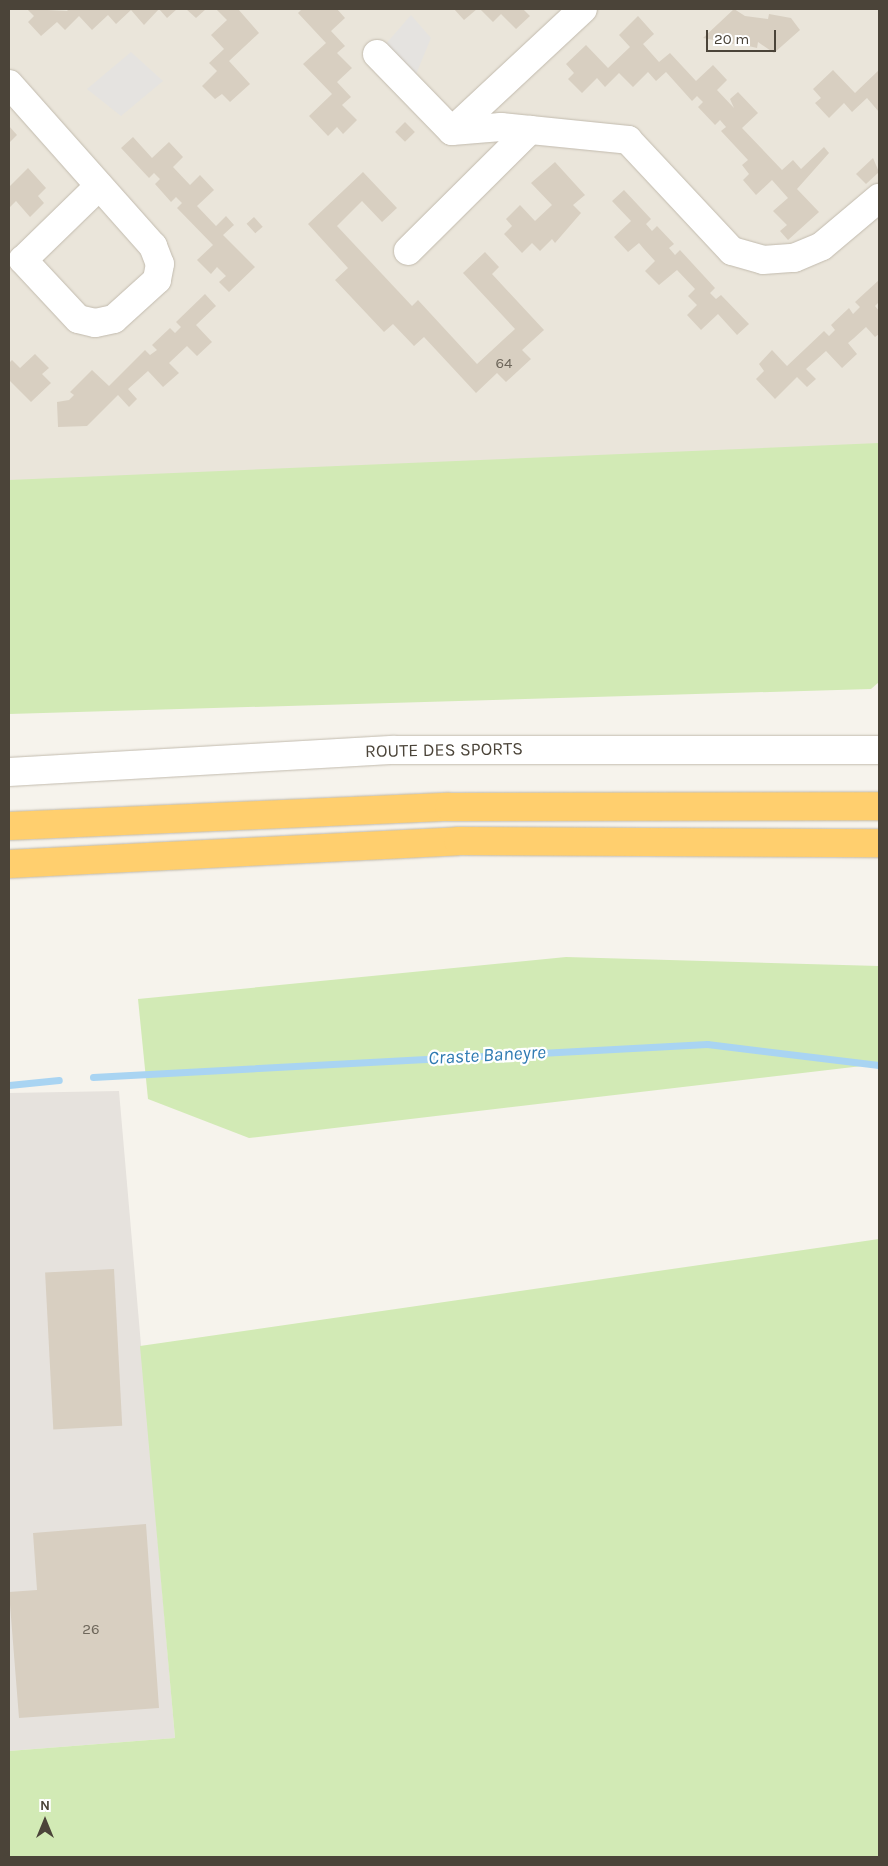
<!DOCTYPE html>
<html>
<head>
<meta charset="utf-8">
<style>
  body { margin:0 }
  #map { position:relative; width:888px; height:1866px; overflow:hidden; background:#f6f3ec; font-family:Karla,sans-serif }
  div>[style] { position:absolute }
  .residential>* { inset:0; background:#eae5da; transform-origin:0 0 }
  .industrial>* { inset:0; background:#e6e2dd }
  .green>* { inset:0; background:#d2eab5 }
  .parking>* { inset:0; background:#e5e3e0 }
  .stream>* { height:7px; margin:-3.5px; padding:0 3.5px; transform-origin:3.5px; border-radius:3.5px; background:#a9d4f2 }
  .building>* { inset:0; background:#d8cfc1; transform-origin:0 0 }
  .roads { filter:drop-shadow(0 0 1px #c2bbae) drop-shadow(0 0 1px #c2bbae) }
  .street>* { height:28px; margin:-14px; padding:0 14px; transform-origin:14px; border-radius:14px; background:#fff }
  .highway>* { height:28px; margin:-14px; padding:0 14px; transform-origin:14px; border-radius:14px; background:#ffcf6e }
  span { translate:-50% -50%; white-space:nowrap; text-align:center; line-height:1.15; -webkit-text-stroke:4.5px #fff; paint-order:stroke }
  .number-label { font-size:15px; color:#6e675b }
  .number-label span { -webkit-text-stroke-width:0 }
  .street-label { font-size:18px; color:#4b4439 }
  .water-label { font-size:19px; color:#2e7ab2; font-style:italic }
  .frame { position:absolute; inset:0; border:10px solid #4b4439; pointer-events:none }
  .north { position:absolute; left:20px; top:1796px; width:50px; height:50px; -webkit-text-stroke:4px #fff; paint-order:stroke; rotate:0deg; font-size:14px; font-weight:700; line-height:20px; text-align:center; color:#4b4439 }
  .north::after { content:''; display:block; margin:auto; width:18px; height:22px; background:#4b4439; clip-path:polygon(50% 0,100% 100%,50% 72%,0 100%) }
  .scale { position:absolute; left:706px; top:30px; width:70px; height:22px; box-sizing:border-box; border:2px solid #4b4439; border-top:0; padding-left:6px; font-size:15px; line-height:18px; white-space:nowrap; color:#4b4439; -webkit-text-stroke:4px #fff; paint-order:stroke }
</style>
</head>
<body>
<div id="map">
  <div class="residential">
    <i style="left:9px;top:9px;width:870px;height:471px"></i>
  </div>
  <div class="industrial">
    <i style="clip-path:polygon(119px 1091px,175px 1738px,9px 1751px,9px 1093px)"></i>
  </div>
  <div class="green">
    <i style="clip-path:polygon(879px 443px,879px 682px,871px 689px,9px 714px,9px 480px)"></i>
    <i style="clip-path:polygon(566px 957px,879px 966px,879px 1064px,249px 1138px,148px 1099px,138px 999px)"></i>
    <i style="clip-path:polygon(879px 1239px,879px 1857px,9px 1857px,9px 1751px,175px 1738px,140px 1346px)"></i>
  </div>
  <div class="parking">
    <i style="clip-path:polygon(411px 15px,431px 38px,410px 89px,377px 54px)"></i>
    <i style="clip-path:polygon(131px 52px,163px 81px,121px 116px,87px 89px)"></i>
  </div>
  <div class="stream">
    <i style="left:93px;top:1077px;width:615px;rotate:-3.08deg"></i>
    <i style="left:707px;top:1044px;width:173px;rotate:7deg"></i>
    <i style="left:9px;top:1085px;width:50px;rotate:-5.7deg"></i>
  </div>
  <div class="building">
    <i style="clip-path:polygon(27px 9px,67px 11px,69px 9px,177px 9px,167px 18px,159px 9px,144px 25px,131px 10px,116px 24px,108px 15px,92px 30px,79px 16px,65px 30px,57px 22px,41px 36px,28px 22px,34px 16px)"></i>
    <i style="clip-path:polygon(186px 9px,206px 9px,196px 18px)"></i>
    <i style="clip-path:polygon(216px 9px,238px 9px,259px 33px,229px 61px,250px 84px,230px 102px,222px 94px,215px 99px,202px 86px,217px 71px,209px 63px,224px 49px,211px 35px,227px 20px)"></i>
    <i style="clip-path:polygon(302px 9px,337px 9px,345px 18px,331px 31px,345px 46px,337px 53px,352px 68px,337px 82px,351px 97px,342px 105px,357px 120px,343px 134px,337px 127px,328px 136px,309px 116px,332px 94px,303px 64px,326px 43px,298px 13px)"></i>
    <i style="clip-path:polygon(454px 9px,477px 9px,464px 20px)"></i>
    <i style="clip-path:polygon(480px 9px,523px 9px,530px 16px,516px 29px,501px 14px,493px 22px)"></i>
    <i style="clip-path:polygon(734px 9px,745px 16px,768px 19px,769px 14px,791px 18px,800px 30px,774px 53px,758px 42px,757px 48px,740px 44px,741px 39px,735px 37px,734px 44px,703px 38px)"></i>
    <i style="clip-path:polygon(638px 16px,654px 34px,643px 44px,659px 62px,670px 53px,696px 81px,713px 65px,727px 80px,717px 90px,734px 108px,730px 99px,738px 92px,758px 113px,742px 128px,782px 170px,793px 160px,801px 169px,824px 147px,829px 153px,797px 189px,819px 212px,788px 240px,780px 231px,787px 225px,773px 211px,788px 198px,772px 180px,756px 195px,743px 180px,749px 174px,742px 165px,748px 160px,721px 131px,726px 127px,720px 120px,715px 125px,698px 107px,703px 102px,697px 96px,692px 101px,666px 72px,656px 81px,648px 72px,633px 87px,619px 73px,605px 87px,597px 78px,582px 93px,568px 79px,574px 73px,566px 64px,586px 45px,608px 68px,630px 47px,619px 35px)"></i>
    <i style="clip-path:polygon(833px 70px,855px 93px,879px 70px,879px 112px,867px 98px,852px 112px,844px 103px,829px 118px,815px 103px,821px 98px,813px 89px)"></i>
    <i style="left:405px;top:122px;width:14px;height:14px;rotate:45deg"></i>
    <i style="clip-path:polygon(9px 126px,17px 135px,9px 143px)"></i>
    <i style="clip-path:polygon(133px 137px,152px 158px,169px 142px,183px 157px,173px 167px,190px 185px,200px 175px,214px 190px,197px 206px,216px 226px,226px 216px,234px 225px,223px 235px,255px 267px,229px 292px,219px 282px,226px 276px,217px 267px,211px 274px,197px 260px,213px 245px,177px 208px,182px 203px,176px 197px,171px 202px,155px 184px,160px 179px,154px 173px,149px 178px,121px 148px)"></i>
    <i style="clip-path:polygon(873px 158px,879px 172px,866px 184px,856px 174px)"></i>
    <i style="clip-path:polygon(555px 162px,585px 195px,573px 205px,581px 213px,555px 243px,552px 239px,540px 251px,532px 243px,522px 253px,504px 234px,512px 226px,506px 219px,520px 205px,535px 221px,552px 205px,531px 183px)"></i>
    <i style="clip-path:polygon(28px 168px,46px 188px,38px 196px,44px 203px,30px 217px,16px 201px,9px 208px,9px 187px)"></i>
    <i style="clip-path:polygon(363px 172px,397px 208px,382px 222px,362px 201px,337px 226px,412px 306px,418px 300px,477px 364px,515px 329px,463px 273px,485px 252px,499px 267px,492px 274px,544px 330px,522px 350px,531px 359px,506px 382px,497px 373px,476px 393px,424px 337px,414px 346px,393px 324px,384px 332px,335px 280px,348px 268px,308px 224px)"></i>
    <i style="clip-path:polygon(624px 190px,651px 219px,646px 224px,652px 231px,657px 226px,674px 244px,669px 248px,675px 255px,680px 250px,715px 288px,710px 293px,716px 299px,721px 295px,749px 324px,737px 335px,718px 314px,701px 330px,687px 315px,697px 305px,688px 296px,695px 289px,677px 270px,659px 285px,645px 271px,655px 261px,644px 249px,639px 243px,628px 252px,614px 237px,631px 221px,612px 201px)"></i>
    <i style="left:254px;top:217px;width:13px;height:10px;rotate:48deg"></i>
    <i style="clip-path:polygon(879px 280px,879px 302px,875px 306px,879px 311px,879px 334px,875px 337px,866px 327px,854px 338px,848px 343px,857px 354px,842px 368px,826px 351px,806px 369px,816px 379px,807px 387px,797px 377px,775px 399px,756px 379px,764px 371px,759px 364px,772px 350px,787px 366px,824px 331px,829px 336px,835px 330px,831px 325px,849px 308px,853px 314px,860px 307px,855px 302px)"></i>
    <i style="clip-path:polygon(205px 294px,216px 306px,196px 325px,212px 342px,197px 356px,187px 346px,169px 363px,179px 373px,163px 387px,148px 371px,128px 389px,137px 399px,129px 407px,118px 395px,87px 426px,58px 427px,57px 402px,69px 400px,74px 395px,70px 392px,92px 370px,109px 386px,145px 350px,150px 355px,157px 350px,152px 345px,170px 328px,175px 333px,181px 327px,176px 322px)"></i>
    <i style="clip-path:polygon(35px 354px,49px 368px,42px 374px,51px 383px,31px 402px,9px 380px,9px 363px,12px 360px,20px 368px)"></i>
    <i style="left:114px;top:1269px;width:157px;height:69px;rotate:87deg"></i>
    <i style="clip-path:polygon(146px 1524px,159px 1708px,19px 1718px,9px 1592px,37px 1590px,33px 1533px)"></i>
  </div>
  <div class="roads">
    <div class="street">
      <i style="left:377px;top:54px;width:107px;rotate:45.8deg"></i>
      <i style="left:452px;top:131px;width:179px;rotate:-43deg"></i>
      <i style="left:9px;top:84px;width:217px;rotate:48.4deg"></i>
      <i style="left:153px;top:246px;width:19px;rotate:69deg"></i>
      <i style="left:160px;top:264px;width:16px;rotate:101deg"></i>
      <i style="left:157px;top:280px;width:58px;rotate:137.8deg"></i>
      <i style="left:114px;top:319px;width:19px;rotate:168deg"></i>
      <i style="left:95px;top:323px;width:17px;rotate:-167deg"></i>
      <i style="left:78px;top:319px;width:81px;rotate:-133deg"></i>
      <i style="left:23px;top:260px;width:106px;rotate:-44.2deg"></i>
      <i style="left:452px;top:131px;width:49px;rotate:-4.7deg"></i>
      <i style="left:501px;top:127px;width:128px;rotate:5.8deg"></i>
      <i style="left:628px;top:140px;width:152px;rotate:46.9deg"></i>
      <i style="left:732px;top:251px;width:32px;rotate:16deg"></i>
      <i style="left:763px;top:260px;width:31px;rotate:-4deg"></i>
      <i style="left:794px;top:258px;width:30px;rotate:-23deg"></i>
      <i style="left:822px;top:246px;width:75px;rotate:-40.1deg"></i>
      <i style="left:408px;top:251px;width:172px;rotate:-44.8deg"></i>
      <i style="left:9px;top:772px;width:386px;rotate:-3.3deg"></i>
      <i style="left:394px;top:750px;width:485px"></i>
    </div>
    <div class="highway">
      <i style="left:9px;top:826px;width:440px;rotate:-2.5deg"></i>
      <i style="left:449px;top:807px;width:430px;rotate:-0.1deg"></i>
      <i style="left:9px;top:864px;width:450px;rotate:-2.9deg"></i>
      <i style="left:458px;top:841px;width:421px;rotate:0.3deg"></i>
    </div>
  </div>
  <div class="number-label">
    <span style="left:504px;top:364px">64</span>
    <span style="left:91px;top:1630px">26</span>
  </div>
  <div class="street-label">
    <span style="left:444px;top:750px;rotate:-1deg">ROUTE DES SPORTS</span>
  </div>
  <div class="water-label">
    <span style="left:487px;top:1056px;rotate:-3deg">Craste Baneyre</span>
  </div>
  <div class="frame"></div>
  <div class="north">N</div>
  <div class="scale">20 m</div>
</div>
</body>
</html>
